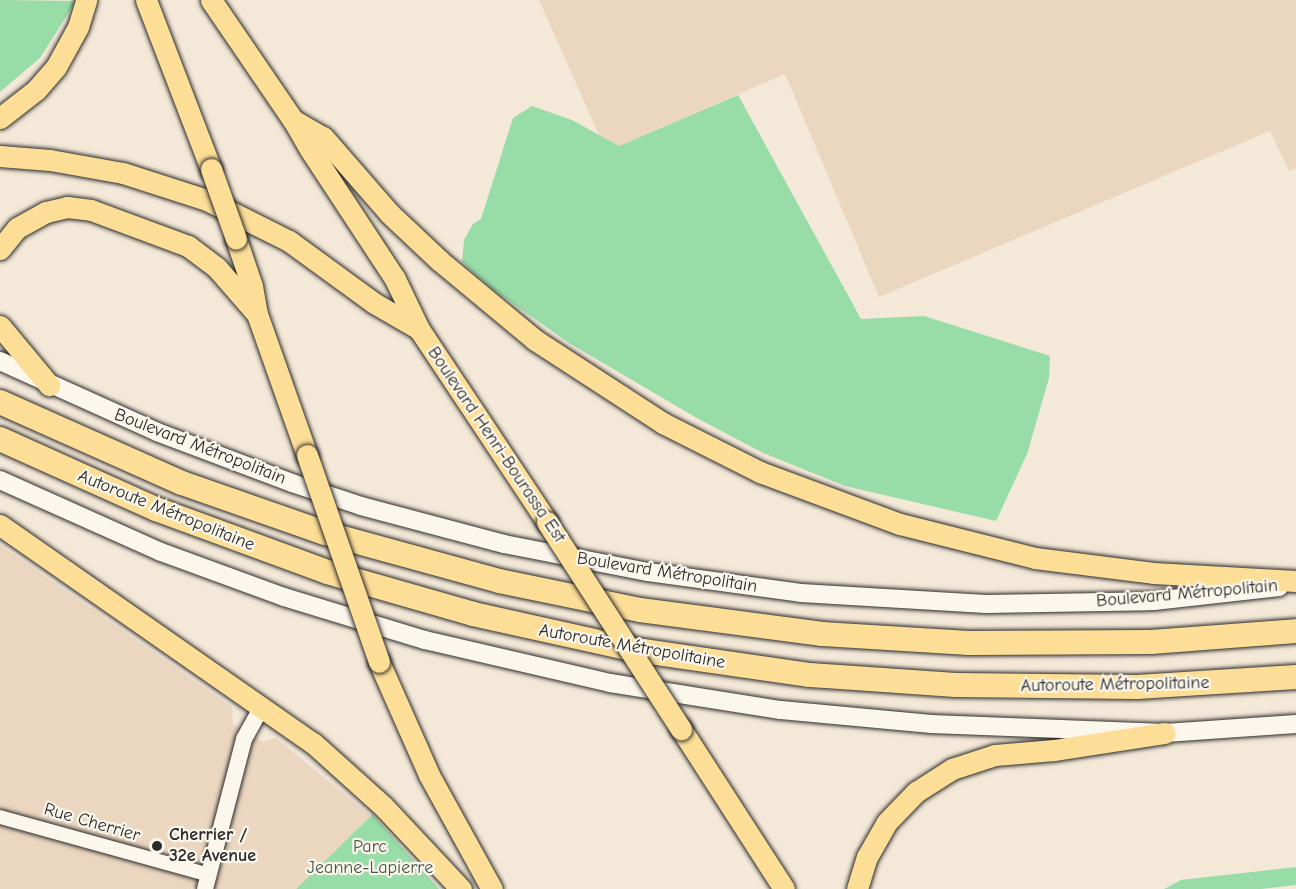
<!DOCTYPE html>
<html>
<head>
<meta charset="utf-8">
<style>
  body { margin:0 }
  #map { position:relative; width:1296px; height:889px; overflow:hidden; background:#f4e8d8; font-family:"Comic Neue",sans-serif }
  div>[style] { position:absolute }
  .built>* { inset:0; background:#ebd7c0 }
  .green>* { inset:0; background:#98dca8 }
  .roads { filter:drop-shadow(0 0 2px #2b2b2b) drop-shadow(0 0 2px #2b2b2b) }
  .minor>* { height:14px; margin:-7px; padding:0 7px; transform-origin:7px; border-radius:7px; background:#fbf7ec }
  .tertiary>* { height:16px; margin:-8px; padding:0 8px; transform-origin:8px; border-radius:8px; background:#fbf7ec }
  .secondary>* { height:18px; margin:-9px; padding:0 9px; transform-origin:9px; border-radius:9px; background:#fbf7ec }
  .primary>* { height:21px; margin:-10.5px; padding:0 10.5px; transform-origin:10.5px; border-radius:10.5px; background:#fdde96 }
  .motorway>* { height:24px; margin:-12px; padding:0 12px; transform-origin:12px; border-radius:12px; background:#fdde96 }
  .bridges { filter:drop-shadow(0 0 2px #2b2b2b) drop-shadow(0 0 2px #2b2b2b) }
  .primary-bridge>* { height:21px; margin:-10.5px; padding:0 10.5px; transform-origin:10.5px; border-radius:10.5px; background:#fdde96 }
  .dots>* { width:16px; height:16px; translate:-50% -50%; box-sizing:border-box; border:3px solid #fbf7ec; border-radius:50% }
  span { translate:-50% -50%; white-space:nowrap; text-align:center; line-height:1.15; -webkit-text-stroke:4.5px #fbf7ec; paint-order:stroke }
  .street-label { font-size:18px; color:#2b2b2b }
  .poi-label { font-size:18px; color:#2b2b2b; font-weight:700 }
  .left { translate:0 -50%; text-align:left }
  .park-label { font-size:18px; color:#46574a }
</style>
</head>
<body>
<div id="map">
  <div class="built">
    <i style="clip-path:polygon(539px 0,1296px 0,1296px 168px,1289px 171px,1270px 131px,879px 297px,785px 74px,619px 146px,599px 135px)"></i>
    <i style="clip-path:polygon(0 545px,232px 707px,233px 724px,263px 742px,276px 738px,371px 816px,296px 889px,200px 889px,192px 887px,191px 889px,0 889px)"></i>
  </div>
  <div class="green">
    <i style="clip-path:polygon(0 0,76px 1px,40px 58px,0 92px)"></i>
    <i style="clip-path:polygon(738px 95px,861px 319px,924px 316px,1050px 356px,1049px 378px,1027px 454px,996px 521px,845px 486px,761px 452px,695px 417px,569px 343px,491px 288px,462px 262px,464px 240px,473px 224px,481px 219px,513px 118px,532px 106px,572px 120px,619px 146px)"></i>
    <i style="clip-path:polygon(372px 814px,439px 889px,296px 889px,371px 816px)"></i>
    <i style="clip-path:polygon(1296px 867px,1296px 885px,1261px 889px,1164px 889px,1181px 880px)"></i>
  </div>
  <div class="roads">
    <div class="minor">
      <i style="left:0;top:817px;width:217px;rotate:15.5deg"></i>
    </div>
    <div class="tertiary">
      <i style="left:205px;top:889px;width:155px;rotate:-75.4deg"></i>
      <i style="left:244px;top:739px;width:38px;rotate:-61deg"></i>
    </div>
    <div class="secondary">
      <i style="left:0;top:361px;width:172px;rotate:24.3deg"></i>
      <i style="left:157px;top:432px;width:144px;rotate:20.7deg"></i>
      <i style="left:292px;top:483px;width:73px;rotate:18.4deg"></i>
      <i style="left:361px;top:506px;width:148px;rotate:14.9deg"></i>
      <i style="left:504px;top:544px;width:147px;rotate:11deg"></i>
      <i style="left:648px;top:572px;width:154px;rotate:7.8deg"></i>
      <i style="left:801px;top:593px;width:185px;rotate:3.4deg"></i>
      <i style="left:986px;top:604px;width:168px;rotate:-1deg"></i>
      <i style="left:1154px;top:601px;width:126px;rotate:-6.4deg"></i>
      <i style="left:0;top:480px;width:176px;rotate:24.1deg"></i>
      <i style="left:161px;top:552px;width:131px;rotate:20.1deg"></i>
      <i style="left:284px;top:597px;width:147px;rotate:17deg"></i>
      <i style="left:425px;top:640px;width:190px;rotate:13.1deg"></i>
      <i style="left:610px;top:683px;width:173px;rotate:9deg"></i>
      <i style="left:781px;top:710px;width:151px;rotate:5.3deg"></i>
      <i style="left:931px;top:724px;width:234px;rotate:2.2deg"></i>
      <i style="left:1165px;top:733px;width:131px;rotate:-3.9deg"></i>
    </div>
    <div class="primary">
      <i style="left:146px;top:0;width:181px;rotate:69deg"></i>
      <i style="left:211px;top:0;width:145px;rotate:55.7deg"></i>
      <i style="left:293px;top:120px;width:32px;rotate:60deg"></i>
      <i style="left:309px;top:148px;width:157px;rotate:56.7deg"></i>
      <i style="left:395px;top:279px;width:55px;rotate:64.4deg"></i>
      <i style="left:419px;top:329px;width:232px;rotate:56.4deg"></i>
      <i style="left:0;top:118px;width:46px;rotate:-37.9deg"></i>
      <i style="left:36px;top:90px;width:30px;rotate:-49deg"></i>
      <i style="left:56px;top:67px;width:46px;rotate:-61.2deg"></i>
      <i style="left:78px;top:27px;width:28px;rotate:-73deg"></i>
      <i style="left:293px;top:120px;width:34px;rotate:30deg"></i>
      <i style="left:323px;top:137px;width:101px;rotate:49deg"></i>
      <i style="left:389px;top:213px;width:70px;rotate:43.3deg"></i>
      <i style="left:440px;top:261px;width:124px;rotate:39.7deg"></i>
      <i style="left:535px;top:340px;width:153px;rotate:33deg"></i>
      <i style="left:663px;top:423px;width:109px;rotate:26.8deg"></i>
      <i style="left:760px;top:472px;width:149px;rotate:20.4deg"></i>
      <i style="left:900px;top:524px;width:139px;rotate:14.1deg"></i>
      <i style="left:1035px;top:558px;width:119px;rotate:7.2deg"></i>
      <i style="left:1153px;top:573px;width:143px;rotate:3.2deg"></i>
      <i style="left:0;top:156px;width:50px;rotate:4.6deg"></i>
      <i style="left:50px;top:160px;width:74px;rotate:10.1deg"></i>
      <i style="left:123px;top:173px;width:88px;rotate:17.8deg"></i>
      <i style="left:207px;top:200px;width:92px;rotate:26.6deg"></i>
      <i style="left:289px;top:241px;width:105px;rotate:36.1deg"></i>
      <i style="left:374px;top:303px;width:52px;rotate:30deg"></i>
      <i style="left:236px;top:239px;width:50px;rotate:71.2deg"></i>
      <i style="left:252px;top:286px;width:28px;rotate:80deg"></i>
      <i style="left:257px;top:314px;width:150px;rotate:70.5deg"></i>
      <i style="left:0;top:249px;width:27px;rotate:-51deg"></i>
      <i style="left:17px;top:228px;width:33px;rotate:-29deg"></i>
      <i style="left:46px;top:212px;width:22px;rotate:-13deg"></i>
      <i style="left:67px;top:207px;width:24px;rotate:7deg"></i>
      <i style="left:91px;top:210px;width:103px;rotate:20.4deg"></i>
      <i style="left:188px;top:246px;width:36px;rotate:37deg"></i>
      <i style="left:217px;top:268px;width:61px;rotate:49deg"></i>
      <i style="left:0;top:326px;width:77px;rotate:50.3deg"></i>
      <i style="left:0;top:525px;width:381px;rotate:34.9deg"></i>
      <i style="left:313px;top:743px;width:94px;rotate:42deg"></i>
      <i style="left:383px;top:806px;width:114px;rotate:46.8deg"></i>
      <i style="left:379px;top:662px;width:124px;rotate:66.1deg"></i>
      <i style="left:429px;top:775px;width:130px;rotate:61.1deg"></i>
      <i style="left:681px;top:729px;width:190px;rotate:57.2deg"></i>
      <i style="left:857px;top:889px;width:34px;rotate:-73deg"></i>
      <i style="left:867px;top:857px;width:40px;rotate:-60.3deg"></i>
      <i style="left:887px;top:822px;width:42px;rotate:-46deg"></i>
      <i style="left:916px;top:792px;width:43px;rotate:-32.6deg"></i>
      <i style="left:952px;top:769px;width:45px;rotate:-18deg"></i>
      <i style="left:995px;top:755px;width:59px;rotate:-4.8deg"></i>
      <i style="left:1054px;top:750px;width:112px;rotate:-8.7deg"></i>
    </div>
    <div class="motorway">
      <i style="left:0;top:402px;width:199px;rotate:24deg"></i>
      <i style="left:182px;top:483px;width:151px;rotate:19.3deg"></i>
      <i style="left:325px;top:533px;width:180px;rotate:15.4deg"></i>
      <i style="left:499px;top:581px;width:144px;rotate:11.6deg"></i>
      <i style="left:640px;top:610px;width:184px;rotate:7.5deg"></i>
      <i style="left:822px;top:634px;width:147px;rotate:3.5deg"></i>
      <i style="left:969px;top:643px;width:182px;rotate:-0.3deg"></i>
      <i style="left:1151px;top:642px;width:145px;rotate:-4.3deg"></i>
      <i style="left:0;top:439px;width:171px;rotate:24.2deg"></i>
      <i style="left:156px;top:509px;width:182px;rotate:20.2deg"></i>
      <i style="left:327px;top:572px;width:152px;rotate:16deg"></i>
      <i style="left:473px;top:614px;width:167px;rotate:12.5deg"></i>
      <i style="left:636px;top:650px;width:176px;rotate:8.2deg"></i>
      <i style="left:810px;top:675px;width:146px;rotate:3.9deg"></i>
      <i style="left:956px;top:685px;width:181px;rotate:0.6deg"></i>
      <i style="left:1137px;top:687px;width:159px;rotate:-3.6deg"></i>
    </div>
  </div>
  <div class="bridges">
    <div class="primary-bridge">
      <i style="left:211px;top:169px;width:74px;rotate:70.3deg"></i>
      <i style="left:307px;top:455px;width:219px;rotate:70.8deg"></i>
      <i style="left:547px;top:522px;width:247px;rotate:57.1deg"></i>
    </div>
  </div>
  <div class="dots">
    <i style="left:157px;top:846px;background:#2b2b2b"></i>
  </div>
  <div class="street-label">
    <span style="left:496px;top:445px;rotate:56deg">Boulevard Henri-Bourassa Est</span>
    <span style="left:200px;top:447px;rotate:21deg">Boulevard Métropolitain</span>
    <span style="left:166px;top:511px;rotate:22deg">Autoroute Métropolitaine</span>
    <span style="left:667px;top:573px;rotate:9deg">Boulevard Métropolitain</span>
    <span style="left:1187px;top:594px;rotate:-5deg">Boulevard Métropolitain</span>
    <span style="left:632px;top:647px;rotate:10deg">Autoroute Métropolitaine</span>
    <span style="left:1115px;top:685px;rotate:-1deg">Autoroute Métropolitaine</span>
    <span style="left:92px;top:823px;rotate:16deg">Rue Cherrier</span>
  </div>
  <div class="poi-label">
    <span class="left" style="left:169px;top:846px">Cherrier /<br>32e Avenue</span>
  </div>
  <div class="park-label">
    <span style="left:370px;top:858px">Parc<br>Jeanne-Lapierre</span>
  </div>
</div>
</body>
</html>
